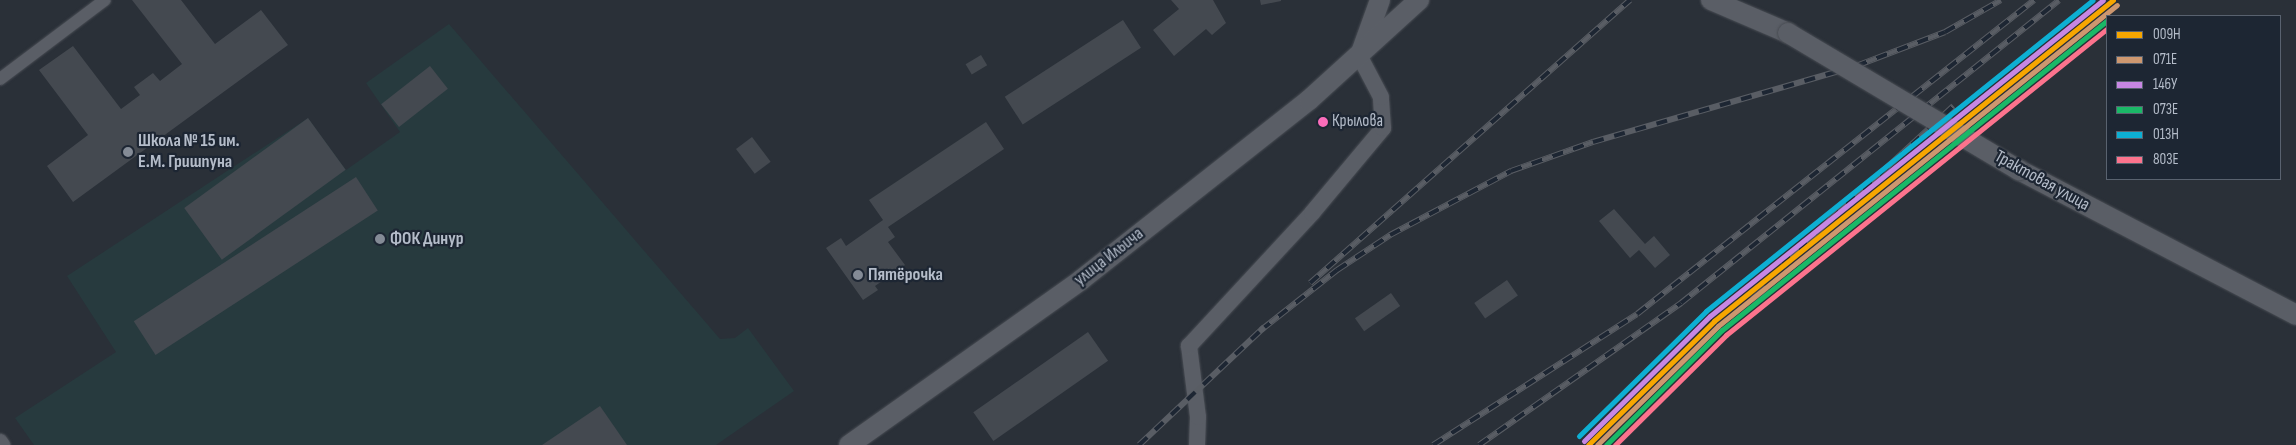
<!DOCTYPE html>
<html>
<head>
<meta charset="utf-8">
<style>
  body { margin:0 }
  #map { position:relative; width:2296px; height:445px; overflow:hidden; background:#2a3038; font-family:"Sofia Sans Condensed",sans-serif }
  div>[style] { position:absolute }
  .green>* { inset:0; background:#273a3e }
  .building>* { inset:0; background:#444950; transform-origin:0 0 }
  .roads { filter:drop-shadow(0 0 1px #484c53) drop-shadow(0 0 1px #484c53) }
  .pedestrian>* { height:12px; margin:-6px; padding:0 6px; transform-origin:6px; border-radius:6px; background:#5a5e66 }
  .minor>* { height:16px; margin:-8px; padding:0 8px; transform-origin:8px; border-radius:8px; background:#5a5e66 }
  .tertiary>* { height:20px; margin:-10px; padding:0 10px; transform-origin:10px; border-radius:10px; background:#5a5e66 }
  .rail>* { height:5.5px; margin-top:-2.75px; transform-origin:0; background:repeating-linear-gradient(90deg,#1d2633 0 11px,#595d64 0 22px); box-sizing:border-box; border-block:1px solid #595d64 }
  .bridges { filter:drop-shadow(0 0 1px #484c53) drop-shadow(0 0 1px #484c53) }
  .tertiary-bridge>* { height:20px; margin:-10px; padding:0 10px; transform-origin:10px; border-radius:10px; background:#5a5e66 }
  .rail-1>* { height:5px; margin:-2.5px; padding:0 2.5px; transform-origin:2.5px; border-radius:2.5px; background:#f7a600 }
  .rail-2>* { height:5px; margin:-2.5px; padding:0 2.5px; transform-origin:2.5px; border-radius:2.5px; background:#cd976f }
  .rail-3>* { height:5px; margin:-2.5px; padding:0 2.5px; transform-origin:2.5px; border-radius:2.5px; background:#c787e3 }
  .rail-4>* { height:5px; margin:-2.5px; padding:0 2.5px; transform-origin:2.5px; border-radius:2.5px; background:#1ab867 }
  .rail-5>* { height:5px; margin:-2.5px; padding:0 2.5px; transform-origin:2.5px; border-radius:2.5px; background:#0dafd3 }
  .rail-6>* { height:5px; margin:-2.5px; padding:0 2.5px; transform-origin:2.5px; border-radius:2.5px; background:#fc738d }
  .dots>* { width:14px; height:14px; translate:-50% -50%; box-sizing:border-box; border:2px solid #1d2633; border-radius:50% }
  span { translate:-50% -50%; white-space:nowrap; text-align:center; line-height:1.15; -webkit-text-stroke:4.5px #1d2633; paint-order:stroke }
  .bus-label { font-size:17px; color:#b4bcc9 }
  .left { translate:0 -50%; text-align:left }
  .poi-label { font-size:18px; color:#b4bcc9; font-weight:700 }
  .street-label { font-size:18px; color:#b4bcc9 }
  .legend { position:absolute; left:2106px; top:15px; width:175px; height:165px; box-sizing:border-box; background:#1d2633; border:1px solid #59626f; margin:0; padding:6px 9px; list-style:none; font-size:15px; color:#b4bcc9 }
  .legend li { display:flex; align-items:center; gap:10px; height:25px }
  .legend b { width:25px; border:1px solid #59626f }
</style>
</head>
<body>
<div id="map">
  <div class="green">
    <i style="clip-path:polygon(449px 24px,720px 339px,735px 338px,748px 328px,794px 391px,716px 445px,34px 445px,15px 418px,116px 352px,67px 276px,308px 118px,346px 170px,400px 132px,366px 83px)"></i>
  </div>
  <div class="building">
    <i style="clip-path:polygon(132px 0,181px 0,215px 44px,261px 10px,288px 45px,73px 202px,47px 166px,88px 135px,39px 70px,73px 46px,121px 109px,140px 95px,134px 87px,153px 73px,160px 81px,182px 64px)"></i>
    <i style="clip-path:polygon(1171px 0,1213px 0,1226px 23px,1212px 35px,1206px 29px,1174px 56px,1153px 30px,1179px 9px)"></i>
    <i style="clip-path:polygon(1260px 0,1281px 0,1281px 1px,1261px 5px)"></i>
    <i style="left:1123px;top:20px;width:33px;height:141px;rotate:57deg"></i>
    <i style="left:981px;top:55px;width:12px;height:18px;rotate:59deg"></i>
    <i style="left:430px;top:66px;width:29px;height:62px;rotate:52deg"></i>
    <i style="left:308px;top:118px;width:64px;height:153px;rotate:54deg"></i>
    <i style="clip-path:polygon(986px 122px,1004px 149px,888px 227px,895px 237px,888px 242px,905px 265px,875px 286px,878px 290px,863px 300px,826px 248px,841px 238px,846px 246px,883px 220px,869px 200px)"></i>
    <i style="left:752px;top:137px;width:31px;height:20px;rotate:53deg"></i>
    <i style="left:356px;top:177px;width:40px;height:265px;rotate:57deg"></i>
    <i style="clip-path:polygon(1614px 209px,1645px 244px,1654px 236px,1670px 255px,1655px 268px,1639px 250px,1630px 258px,1599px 221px)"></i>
    <i style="left:1507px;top:280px;width:19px;height:40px;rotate:55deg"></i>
    <i style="left:1764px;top:285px;width:8px;height:18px;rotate:50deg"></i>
    <i style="left:1391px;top:293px;width:16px;height:44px;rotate:55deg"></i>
    <i style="left:1088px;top:332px;width:35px;height:140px;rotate:55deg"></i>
    <i style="clip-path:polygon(600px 406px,627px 445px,542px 445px)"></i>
  </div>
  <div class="roads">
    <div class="pedestrian">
      <i style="left:0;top:79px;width:131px;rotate:-37deg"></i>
    </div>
    <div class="minor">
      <i style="left:0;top:442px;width:4px;rotate:56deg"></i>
      <i style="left:1197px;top:445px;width:28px;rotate:-88deg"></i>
      <i style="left:1198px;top:417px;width:72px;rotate:-97.2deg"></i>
      <i style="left:1189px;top:346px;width:181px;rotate:-47.2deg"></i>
      <i style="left:1312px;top:213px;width:111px;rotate:-50.1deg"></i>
      <i style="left:1383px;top:128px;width:31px;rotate:-94deg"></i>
      <i style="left:1381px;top:97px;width:45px;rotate:-117.7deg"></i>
    </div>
    <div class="tertiary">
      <i style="left:1711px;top:0;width:84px;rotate:23.2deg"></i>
      <i style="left:1362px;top:50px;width:53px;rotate:-70.2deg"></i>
      <i style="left:2019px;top:170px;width:313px;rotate:27.6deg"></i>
      <i style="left:849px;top:445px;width:285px;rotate:-35.4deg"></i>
      <i style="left:1081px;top:280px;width:290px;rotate:-38.3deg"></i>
      <i style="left:1309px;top:100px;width:149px;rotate:-42.3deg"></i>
    </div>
  </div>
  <div class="rail">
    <i style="left:1782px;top:264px;width:233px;rotate:-42.7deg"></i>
    <i style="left:1310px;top:283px;width:427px;rotate:-41.5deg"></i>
    <i style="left:1261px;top:330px;width:97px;rotate:-38.3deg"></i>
    <i style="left:1337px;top:270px;width:64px;rotate:-33.4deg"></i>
    <i style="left:1390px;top:235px;width:137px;rotate:-27.9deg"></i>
    <i style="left:1511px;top:171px;width:87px;rotate:-19.5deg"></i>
    <i style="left:1593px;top:142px;width:274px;rotate:-16.1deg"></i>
    <i style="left:1856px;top:66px;width:95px;rotate:-20.9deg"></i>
    <i style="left:1945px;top:32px;width:64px;rotate:-29.7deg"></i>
    <i style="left:1139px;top:445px;width:172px;rotate:-43.3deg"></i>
    <i style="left:1433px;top:445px;width:242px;rotate:-32.7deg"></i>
    <i style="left:1637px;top:314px;width:506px;rotate:-38.34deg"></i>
    <i style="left:1479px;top:445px;width:247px;rotate:-35.1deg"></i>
    <i style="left:1681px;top:303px;width:484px;rotate:-38.7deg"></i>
  </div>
  <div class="bridges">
    <div class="tertiary-bridge">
      <i style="left:1788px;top:33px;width:269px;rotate:30.7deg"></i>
    </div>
  </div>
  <div class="rail-1">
    <i style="left:1588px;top:445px;width:177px;rotate:-44.5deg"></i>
    <i style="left:1714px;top:321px;width:512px;rotate:-38.82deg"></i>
  </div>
  <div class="rail-2">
    <i style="left:1597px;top:445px;width:170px;rotate:-44.5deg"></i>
    <i style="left:1718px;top:326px;width:512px;rotate:-38.82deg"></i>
  </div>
  <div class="rail-3">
    <i style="left:1584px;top:441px;width:177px;rotate:-44.8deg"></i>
    <i style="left:1710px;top:316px;width:504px;rotate:-38.8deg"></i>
  </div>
  <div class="rail-4">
    <i style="left:1606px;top:445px;width:163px;rotate:-44.8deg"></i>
    <i style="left:1722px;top:330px;width:494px;rotate:-38.8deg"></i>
  </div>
  <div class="rail-5">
    <i style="left:1579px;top:436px;width:178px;rotate:-44.5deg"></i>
    <i style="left:1706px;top:311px;width:496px;rotate:-38.8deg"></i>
  </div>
  <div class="rail-6">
    <i style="left:1615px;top:445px;width:156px;rotate:-44.7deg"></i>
    <i style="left:1726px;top:335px;width:489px;rotate:-38.8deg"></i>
  </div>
  <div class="dots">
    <i style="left:1323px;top:122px;background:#fb6dba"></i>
    <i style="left:128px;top:152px;background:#848b96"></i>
    <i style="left:380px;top:239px;background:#848b96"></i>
    <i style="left:858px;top:275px;background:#848b96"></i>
  </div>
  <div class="bus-label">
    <span class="left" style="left:1332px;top:122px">Крылова</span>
  </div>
  <div class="poi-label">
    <span class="left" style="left:138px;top:152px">Школа № 15 им.<br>Е.М. Гришпуна</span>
    <span class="left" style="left:390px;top:239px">ФОК Динур</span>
    <span class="left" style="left:868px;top:275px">Пятёрочка</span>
  </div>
  <div class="street-label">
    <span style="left:2042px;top:181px;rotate:29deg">Трактовая улица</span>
    <span style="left:1109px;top:257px;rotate:-38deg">улица Ильича</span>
  </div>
  <ul class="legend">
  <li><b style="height:6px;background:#f7a600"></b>009Н</li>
  <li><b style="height:6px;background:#cd976f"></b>071Е</li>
  <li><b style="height:6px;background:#c787e3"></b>146У</li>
  <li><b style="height:6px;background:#1ab867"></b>073Е</li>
  <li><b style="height:6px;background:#0dafd3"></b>013Н</li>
  <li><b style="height:6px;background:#fc738d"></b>803Е</li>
  </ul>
</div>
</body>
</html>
